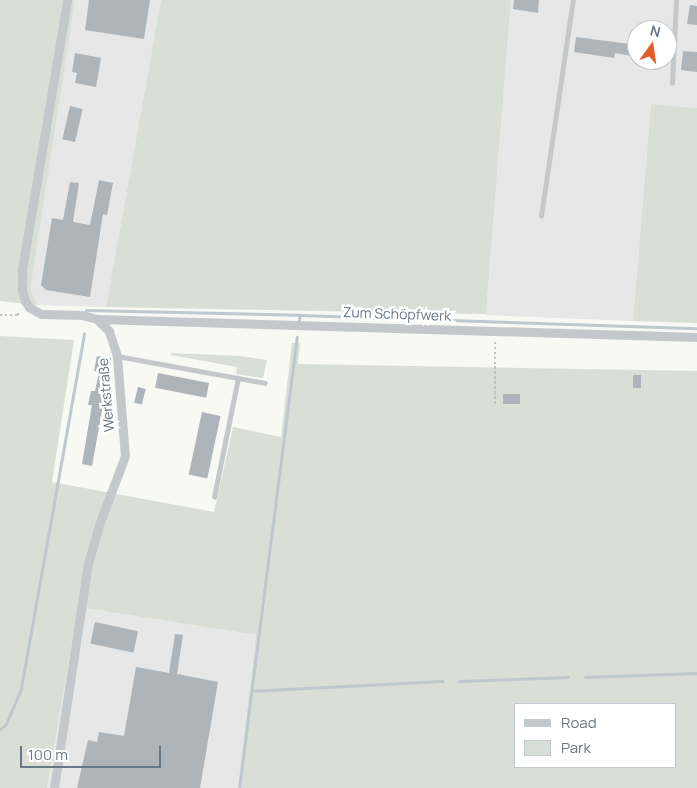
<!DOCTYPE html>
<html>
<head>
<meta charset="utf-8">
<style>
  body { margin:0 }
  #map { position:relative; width:697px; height:788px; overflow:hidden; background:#f8f8f5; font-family:Manrope,sans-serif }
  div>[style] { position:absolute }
  .built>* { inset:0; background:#e6e7e6 }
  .green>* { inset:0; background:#d9dfd6 }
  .stream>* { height:3px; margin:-1.5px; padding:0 1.5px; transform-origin:1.5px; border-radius:1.5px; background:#bec8cd }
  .building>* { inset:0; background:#adb4ba; transform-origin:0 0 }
  .path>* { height:2px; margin-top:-1px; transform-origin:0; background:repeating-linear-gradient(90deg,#bec0c2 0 2.5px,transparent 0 5px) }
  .service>* { height:4.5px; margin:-2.25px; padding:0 2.25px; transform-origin:2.25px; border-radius:2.25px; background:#c4c8cb }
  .minor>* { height:9px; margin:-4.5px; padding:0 4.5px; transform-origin:4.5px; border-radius:4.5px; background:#c4c8cb }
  span { translate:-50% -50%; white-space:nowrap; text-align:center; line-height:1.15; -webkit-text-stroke:5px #fff; paint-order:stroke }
  .street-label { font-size:14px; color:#677786 }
  .legend { position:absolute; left:514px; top:703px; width:162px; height:65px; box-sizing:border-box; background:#fff; border:1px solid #c2c9cf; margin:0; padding:6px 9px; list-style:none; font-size:15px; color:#677786 }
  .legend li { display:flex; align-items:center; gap:10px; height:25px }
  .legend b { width:25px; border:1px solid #c2c9cf }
  .north { position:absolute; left:627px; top:20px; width:50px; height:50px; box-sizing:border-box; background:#fff; border:1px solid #c2c9cf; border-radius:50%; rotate:14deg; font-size:14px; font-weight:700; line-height:20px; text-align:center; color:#677786 }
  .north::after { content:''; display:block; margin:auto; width:18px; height:22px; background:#e35d2a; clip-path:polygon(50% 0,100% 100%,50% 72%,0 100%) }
  .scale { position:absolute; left:20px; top:746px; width:141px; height:22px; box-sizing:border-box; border:2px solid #677786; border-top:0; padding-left:6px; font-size:15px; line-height:18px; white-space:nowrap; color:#677786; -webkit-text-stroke:4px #fff; paint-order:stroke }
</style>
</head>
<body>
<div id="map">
  <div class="built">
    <i style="clip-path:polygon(75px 0,161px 0,106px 307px,38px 305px,29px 290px)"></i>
    <i style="clip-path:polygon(evenodd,511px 0,697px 0,697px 108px,651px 104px,633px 321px,486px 315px,511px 0,637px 30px,667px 30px,667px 60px,637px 60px,637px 30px)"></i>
    <i style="clip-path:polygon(78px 607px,256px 635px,238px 788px,47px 788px)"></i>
  </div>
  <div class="green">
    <i style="clip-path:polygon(0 0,75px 0,30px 290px,38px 305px,0 301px)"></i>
    <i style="clip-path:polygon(161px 0,511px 0,486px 314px,106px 307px)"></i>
    <i style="clip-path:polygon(651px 104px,697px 108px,697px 323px,633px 321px)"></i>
    <i style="clip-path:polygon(evenodd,0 336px,74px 340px,52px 482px,214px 512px,233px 427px,281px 437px,292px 343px,300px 343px,298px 364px,697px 371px,697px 788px,238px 788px,256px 635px,78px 607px,47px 788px,0 788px,0 336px,516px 704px,676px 704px,676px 767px,516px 767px,516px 704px)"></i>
    <i style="clip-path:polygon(171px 353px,240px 356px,267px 360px,263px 378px,236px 374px,237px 367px,171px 355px)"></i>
  </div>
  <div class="stream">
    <i style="left:86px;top:310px;width:214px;rotate:1.3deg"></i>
    <i style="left:299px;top:320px;width:5px;rotate:-79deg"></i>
    <i style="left:300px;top:315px;width:397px;rotate:1.9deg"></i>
    <i style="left:585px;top:677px;width:112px;rotate:-2deg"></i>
    <i style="left:459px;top:681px;width:109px;rotate:-2.1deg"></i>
    <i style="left:251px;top:691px;width:192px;rotate:-3deg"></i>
    <i style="left:0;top:729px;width:8px;rotate:-40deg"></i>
    <i style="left:6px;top:724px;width:39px;rotate:-67deg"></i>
    <i style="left:21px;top:688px;width:360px;rotate:-79.9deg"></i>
    <i style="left:239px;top:788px;width:455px;rotate:-82.7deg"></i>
  </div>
  <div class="building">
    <i style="clip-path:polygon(89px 0,150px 0,144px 39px,85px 30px)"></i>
    <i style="clip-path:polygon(514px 0,539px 0,538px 13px,513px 9px)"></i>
    <i style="clip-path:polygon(690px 5px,697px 6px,697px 25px,687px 24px)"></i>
    <i style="clip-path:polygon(576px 37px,637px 45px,637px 57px,615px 53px,614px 58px,574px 52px)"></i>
    <i style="clip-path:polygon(683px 51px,697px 52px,697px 72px,681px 70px)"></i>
    <i style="clip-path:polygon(75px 53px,101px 58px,96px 87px,75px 83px,77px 73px,72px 72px)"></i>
    <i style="left:70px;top:106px;width:13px;height:34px;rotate:13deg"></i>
    <i style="clip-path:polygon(99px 180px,113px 183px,107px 215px,103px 214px,90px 297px,46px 290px,41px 285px,52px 218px,63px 220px,70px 182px,79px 183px,73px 222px,90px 225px)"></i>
    <i style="clip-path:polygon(97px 356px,111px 358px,111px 361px,92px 466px,82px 464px,92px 405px,88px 405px,91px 391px,95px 391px,99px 372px,94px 371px)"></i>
    <i style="left:158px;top:373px;width:52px;height:15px;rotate:11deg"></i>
    <i style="left:633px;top:375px;width:8px;height:13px"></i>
    <i style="left:138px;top:387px;width:8px;height:16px;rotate:14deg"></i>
    <i style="left:503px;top:394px;width:17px;height:10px"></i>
    <i style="left:202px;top:412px;width:19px;height:64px;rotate:12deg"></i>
    <i style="left:95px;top:622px;width:44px;height:22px;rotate:12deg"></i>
    <i style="clip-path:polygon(175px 634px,183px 635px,177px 674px,218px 682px,200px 788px,77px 788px,88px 740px,97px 742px,99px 732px,124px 736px,136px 667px,169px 673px)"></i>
  </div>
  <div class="path">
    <i style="left:0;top:315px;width:17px"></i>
    <i style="left:17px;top:315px;width:5px;rotate:-37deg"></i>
    <i style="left:495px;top:404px;width:64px;rotate:-90deg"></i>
  </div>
  <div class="service">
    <i style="left:672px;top:83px;width:83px;rotate:-87.2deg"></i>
    <i style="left:541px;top:216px;width:218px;rotate:-81.6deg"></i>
    <i style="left:117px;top:356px;width:150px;rotate:10.3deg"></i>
    <i style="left:214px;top:497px;width:121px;rotate:-78.6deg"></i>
  </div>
  <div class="minor">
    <i style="left:97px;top:319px;width:600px;rotate:1.72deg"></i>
    <i style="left:54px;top:788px;width:227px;rotate:-81.4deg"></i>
    <i style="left:88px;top:564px;width:41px;rotate:-74.2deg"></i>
    <i style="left:99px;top:525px;width:74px;rotate:-69.4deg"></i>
    <i style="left:125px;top:456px;width:100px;rotate:-94.6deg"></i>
    <i style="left:117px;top:356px;width:26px;rotate:-108deg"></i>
    <i style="left:109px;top:331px;width:17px;rotate:-135deg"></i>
    <i style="left:97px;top:319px;width:16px;rotate:-165deg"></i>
    <i style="left:82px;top:315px;width:41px;rotate:-178.6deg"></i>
    <i style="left:41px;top:314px;width:14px;rotate:-150deg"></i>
    <i style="left:29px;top:307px;width:7px;rotate:-124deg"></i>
    <i style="left:25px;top:301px;width:11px;rotate:-105deg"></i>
    <i style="left:22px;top:290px;width:20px;rotate:-90deg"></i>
    <i style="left:22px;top:270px;width:274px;rotate:-80.5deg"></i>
  </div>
  <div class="street-label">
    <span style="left:397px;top:314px;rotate:2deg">Zum Schöpfwerk</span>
    <span style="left:106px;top:395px;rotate:-95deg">Werkstraße</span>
  </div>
  <ul class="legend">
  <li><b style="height:6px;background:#c4c8cb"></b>Road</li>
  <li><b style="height:14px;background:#d9dfd6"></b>Park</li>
  </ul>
  <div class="north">N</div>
  <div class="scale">100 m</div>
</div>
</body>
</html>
